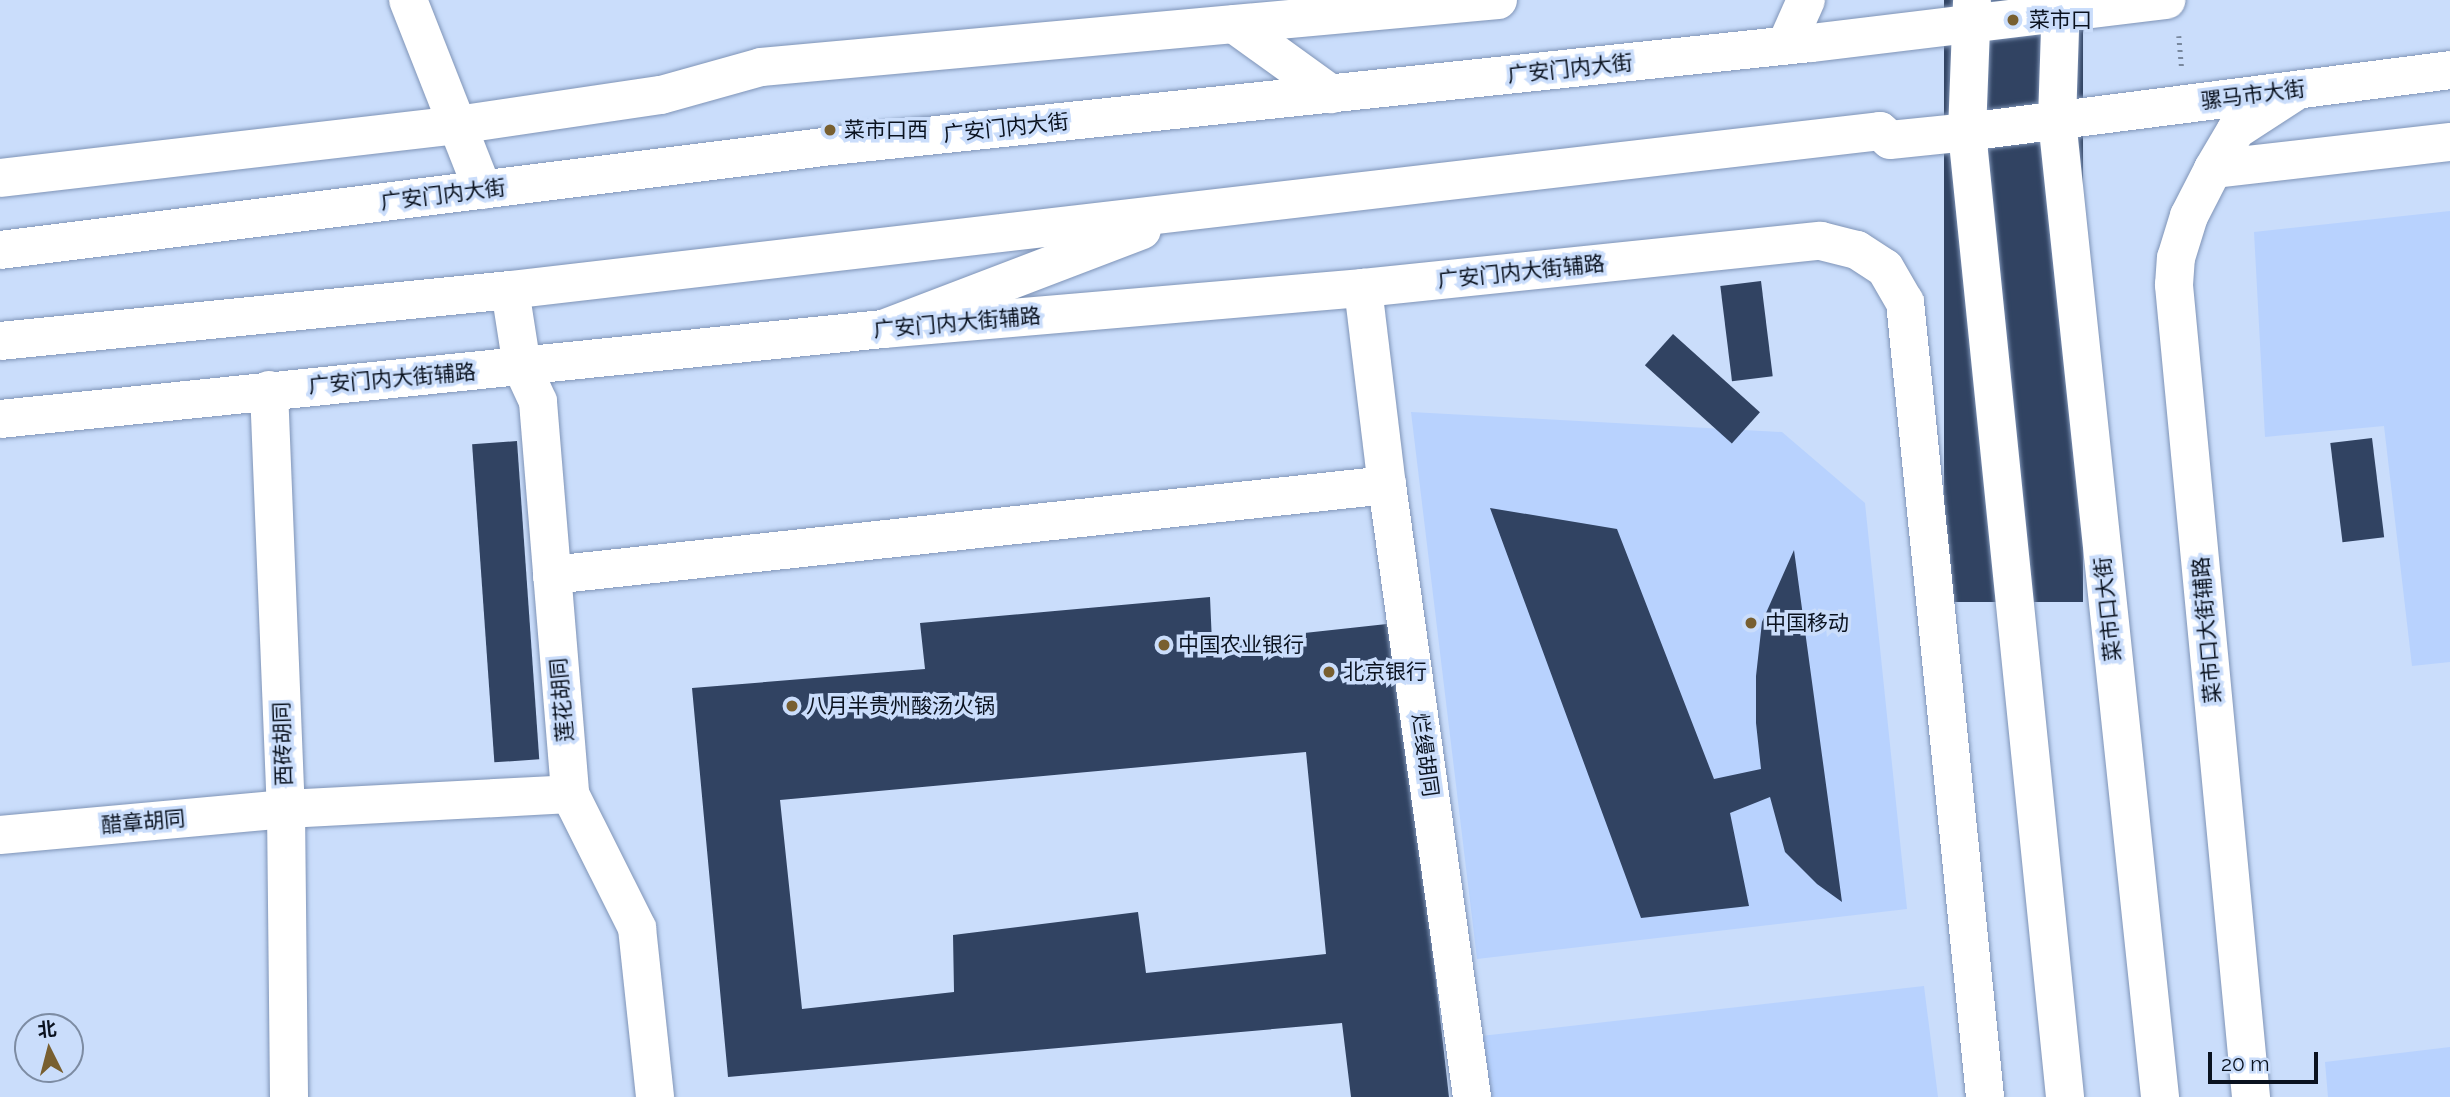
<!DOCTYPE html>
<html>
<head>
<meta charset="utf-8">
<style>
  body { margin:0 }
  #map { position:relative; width:2450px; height:1097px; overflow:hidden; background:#caddfb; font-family:Raleway,"Noto Sans SC",sans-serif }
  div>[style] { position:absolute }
  .built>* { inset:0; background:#b8d2fe }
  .building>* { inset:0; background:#314362; transform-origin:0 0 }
  .path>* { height:4.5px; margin-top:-2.25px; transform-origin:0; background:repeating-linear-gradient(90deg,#78879d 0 2px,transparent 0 7px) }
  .roads { filter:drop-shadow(0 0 2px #7f94b7) drop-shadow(0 0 2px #7f94b7) }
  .minor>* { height:38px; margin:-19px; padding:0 19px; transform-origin:19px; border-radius:19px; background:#fff }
  .major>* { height:38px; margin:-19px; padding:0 19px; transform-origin:19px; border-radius:19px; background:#fff }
  .dots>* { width:19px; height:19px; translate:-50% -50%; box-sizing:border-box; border:4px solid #caddfb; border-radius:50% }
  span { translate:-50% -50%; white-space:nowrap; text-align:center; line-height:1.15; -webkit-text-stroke:7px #caddfb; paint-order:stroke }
  .poi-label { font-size:21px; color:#0a121f }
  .left { translate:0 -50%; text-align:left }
  .street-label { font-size:21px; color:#0a121f }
  .north { position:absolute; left:14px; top:1013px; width:70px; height:70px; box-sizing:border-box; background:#caddfb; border:2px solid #7d8ca3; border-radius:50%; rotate:354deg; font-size:19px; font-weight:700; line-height:28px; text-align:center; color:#0a121f }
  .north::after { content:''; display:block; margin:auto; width:24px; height:32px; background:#785f30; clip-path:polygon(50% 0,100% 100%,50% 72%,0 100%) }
  .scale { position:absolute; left:2208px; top:1052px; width:110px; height:32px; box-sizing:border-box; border:4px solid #0a121f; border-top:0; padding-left:9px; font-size:21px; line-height:24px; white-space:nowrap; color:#0a121f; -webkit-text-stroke:5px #caddfb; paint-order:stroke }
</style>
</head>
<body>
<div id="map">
  <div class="built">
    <i style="clip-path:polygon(2450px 211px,2450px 662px,2412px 666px,2384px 426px,2265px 437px,2254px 232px)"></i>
    <i style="clip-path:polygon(1411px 412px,1782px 432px,1865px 503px,1907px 909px,1477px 959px)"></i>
    <i style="clip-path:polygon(1924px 986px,1938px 1097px,1489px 1097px,1481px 1036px)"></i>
    <i style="clip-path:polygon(2450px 1047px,2450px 1097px,2328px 1097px,2325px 1062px)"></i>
  </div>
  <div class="building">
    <i style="left:1944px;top:0;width:139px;height:602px"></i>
    <i style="left:1761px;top:281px;width:96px;height:41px;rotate:83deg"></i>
    <i style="left:1673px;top:334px;width:117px;height:42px;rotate:42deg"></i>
    <i style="left:2372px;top:438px;width:100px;height:42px;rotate:83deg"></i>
    <i style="left:517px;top:441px;width:319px;height:45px;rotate:86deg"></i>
    <i style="clip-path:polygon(1490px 508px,1617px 529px,1714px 779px,1761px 769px,1756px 723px,1756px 676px,1762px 622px,1794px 550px,1842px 902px,1817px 884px,1785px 852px,1770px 797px,1730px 813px,1749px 906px,1641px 918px)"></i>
    <i style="clip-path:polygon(evenodd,1210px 597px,1212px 643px,1396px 623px,1449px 1097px,1351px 1097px,1342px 1023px,728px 1077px,692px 688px,925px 669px,920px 623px,1210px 597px,1306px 752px,1326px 954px,1146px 973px,1138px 912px,953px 935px,954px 992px,802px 1009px,780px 800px,1306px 752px)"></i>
  </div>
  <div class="path">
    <i style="left:2179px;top:36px;width:33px;rotate:85deg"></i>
  </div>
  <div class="roads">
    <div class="minor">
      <i style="left:408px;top:0;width:204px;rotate:68.5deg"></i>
      <i style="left:1786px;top:45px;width:49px;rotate:-66deg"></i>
      <i style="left:0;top:178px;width:460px;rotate:-6.6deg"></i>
      <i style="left:457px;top:125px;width:206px;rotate:-8.4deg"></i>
      <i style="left:661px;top:95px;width:104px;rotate:-15.6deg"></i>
      <i style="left:761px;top:67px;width:740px;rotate:-5.19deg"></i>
      <i style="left:1363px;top:288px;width:198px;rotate:83.1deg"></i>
      <i style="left:1387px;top:485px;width:618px;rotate:82.09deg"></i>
      <i style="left:510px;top:290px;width:78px;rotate:81.1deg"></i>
      <i style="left:522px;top:367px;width:38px;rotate:65deg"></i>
      <i style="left:538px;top:402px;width:393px;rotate:85.3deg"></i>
      <i style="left:570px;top:794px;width:150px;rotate:63.4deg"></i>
      <i style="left:637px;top:928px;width:170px;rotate:83.9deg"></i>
      <i style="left:269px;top:390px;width:419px;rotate:87.7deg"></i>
      <i style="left:286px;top:809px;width:288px;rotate:89.4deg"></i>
      <i style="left:0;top:419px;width:888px;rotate:-5.82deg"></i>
      <i style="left:883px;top:329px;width:482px;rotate:-4.9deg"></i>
      <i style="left:1363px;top:288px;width:460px;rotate:-5.9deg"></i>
      <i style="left:1821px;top:241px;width:37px;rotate:14deg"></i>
      <i style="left:1857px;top:250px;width:33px;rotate:33deg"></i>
      <i style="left:1885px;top:268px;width:39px;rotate:60deg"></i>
      <i style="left:1905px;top:302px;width:799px;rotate:84.25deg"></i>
      <i style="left:552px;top:575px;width:840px;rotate:-6.15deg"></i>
      <i style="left:0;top:835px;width:287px;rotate:-5.2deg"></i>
      <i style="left:286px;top:809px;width:284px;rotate:-3deg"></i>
      <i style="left:2251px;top:1097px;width:816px;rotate:-95.42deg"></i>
      <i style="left:2174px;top:285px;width:27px;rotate:-86deg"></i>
      <i style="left:2176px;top:258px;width:44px;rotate:-72.8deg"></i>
      <i style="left:2189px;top:216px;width:53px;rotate:-62.9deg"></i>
      <i style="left:2213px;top:169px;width:239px;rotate:-6.5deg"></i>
    </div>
    <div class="major">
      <i style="left:2061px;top:0;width:120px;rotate:91.9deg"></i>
      <i style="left:2057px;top:120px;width:982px;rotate:83.98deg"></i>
      <i style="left:1972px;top:2px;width:130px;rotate:92.2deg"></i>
      <i style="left:1967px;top:132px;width:970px;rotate:84.2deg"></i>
      <i style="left:1234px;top:24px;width:120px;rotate:35.8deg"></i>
      <i style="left:2213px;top:169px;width:45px;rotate:-59.5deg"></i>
      <i style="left:2236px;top:130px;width:68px;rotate:-33deg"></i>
      <i style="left:0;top:250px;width:838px;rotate:-7.13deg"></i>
      <i style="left:832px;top:146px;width:984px;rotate:-6.01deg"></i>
      <i style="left:1811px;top:43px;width:358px;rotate:-6.9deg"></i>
      <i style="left:883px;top:329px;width:277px;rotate:-20.9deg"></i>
      <i style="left:0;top:341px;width:513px;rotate:-5.71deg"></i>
      <i style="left:510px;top:290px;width:1379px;rotate:-6.62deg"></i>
      <i style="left:1880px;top:131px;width:13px;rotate:42deg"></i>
      <i style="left:1890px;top:140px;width:77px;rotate:-5.9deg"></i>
      <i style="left:1967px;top:132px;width:487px;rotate:-7.3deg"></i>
    </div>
  </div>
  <div class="dots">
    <i style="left:2013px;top:20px;background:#785f30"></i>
    <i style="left:830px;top:130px;background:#785f30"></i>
    <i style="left:1751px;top:623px;background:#785f30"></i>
    <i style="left:1164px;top:645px;background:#785f30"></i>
    <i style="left:1329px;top:672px;background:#785f30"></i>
    <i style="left:792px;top:706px;background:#785f30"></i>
  </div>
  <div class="poi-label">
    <span class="left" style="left:2029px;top:20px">菜市口</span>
    <span class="left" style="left:844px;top:130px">菜市口西</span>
    <span class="left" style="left:1765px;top:623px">中国移动</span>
    <span class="left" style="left:1178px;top:645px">中国农业银行</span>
    <span class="left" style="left:1343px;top:672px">北京银行</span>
    <span class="left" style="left:806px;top:706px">八月半贵州酸汤火锅</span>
  </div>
  <div class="street-label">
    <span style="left:1570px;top:69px;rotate:-6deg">广安门内大街</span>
    <span style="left:2253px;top:95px;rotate:-7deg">骡马市大街</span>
    <span style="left:1006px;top:128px;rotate:-6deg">广安门内大街</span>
    <span style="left:443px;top:195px;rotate:-7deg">广安门内大街</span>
    <span style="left:1521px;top:272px;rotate:-6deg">广安门内大街辅路</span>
    <span style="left:957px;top:323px;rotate:-5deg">广安门内大街辅路</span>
    <span style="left:392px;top:379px;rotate:-5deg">广安门内大街辅路</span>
    <span style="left:2108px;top:609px;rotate:-96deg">菜市口大街</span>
    <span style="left:2207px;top:630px;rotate:-95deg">菜市口大街辅路</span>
    <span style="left:562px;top:700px;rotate:-95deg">莲花胡同</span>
    <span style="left:283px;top:744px;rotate:-92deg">西砖胡同</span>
    <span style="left:1425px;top:755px;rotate:82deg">烂缦胡同</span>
    <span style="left:143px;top:822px;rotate:-5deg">醋章胡同</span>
  </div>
  <div class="north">北</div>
  <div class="scale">20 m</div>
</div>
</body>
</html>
